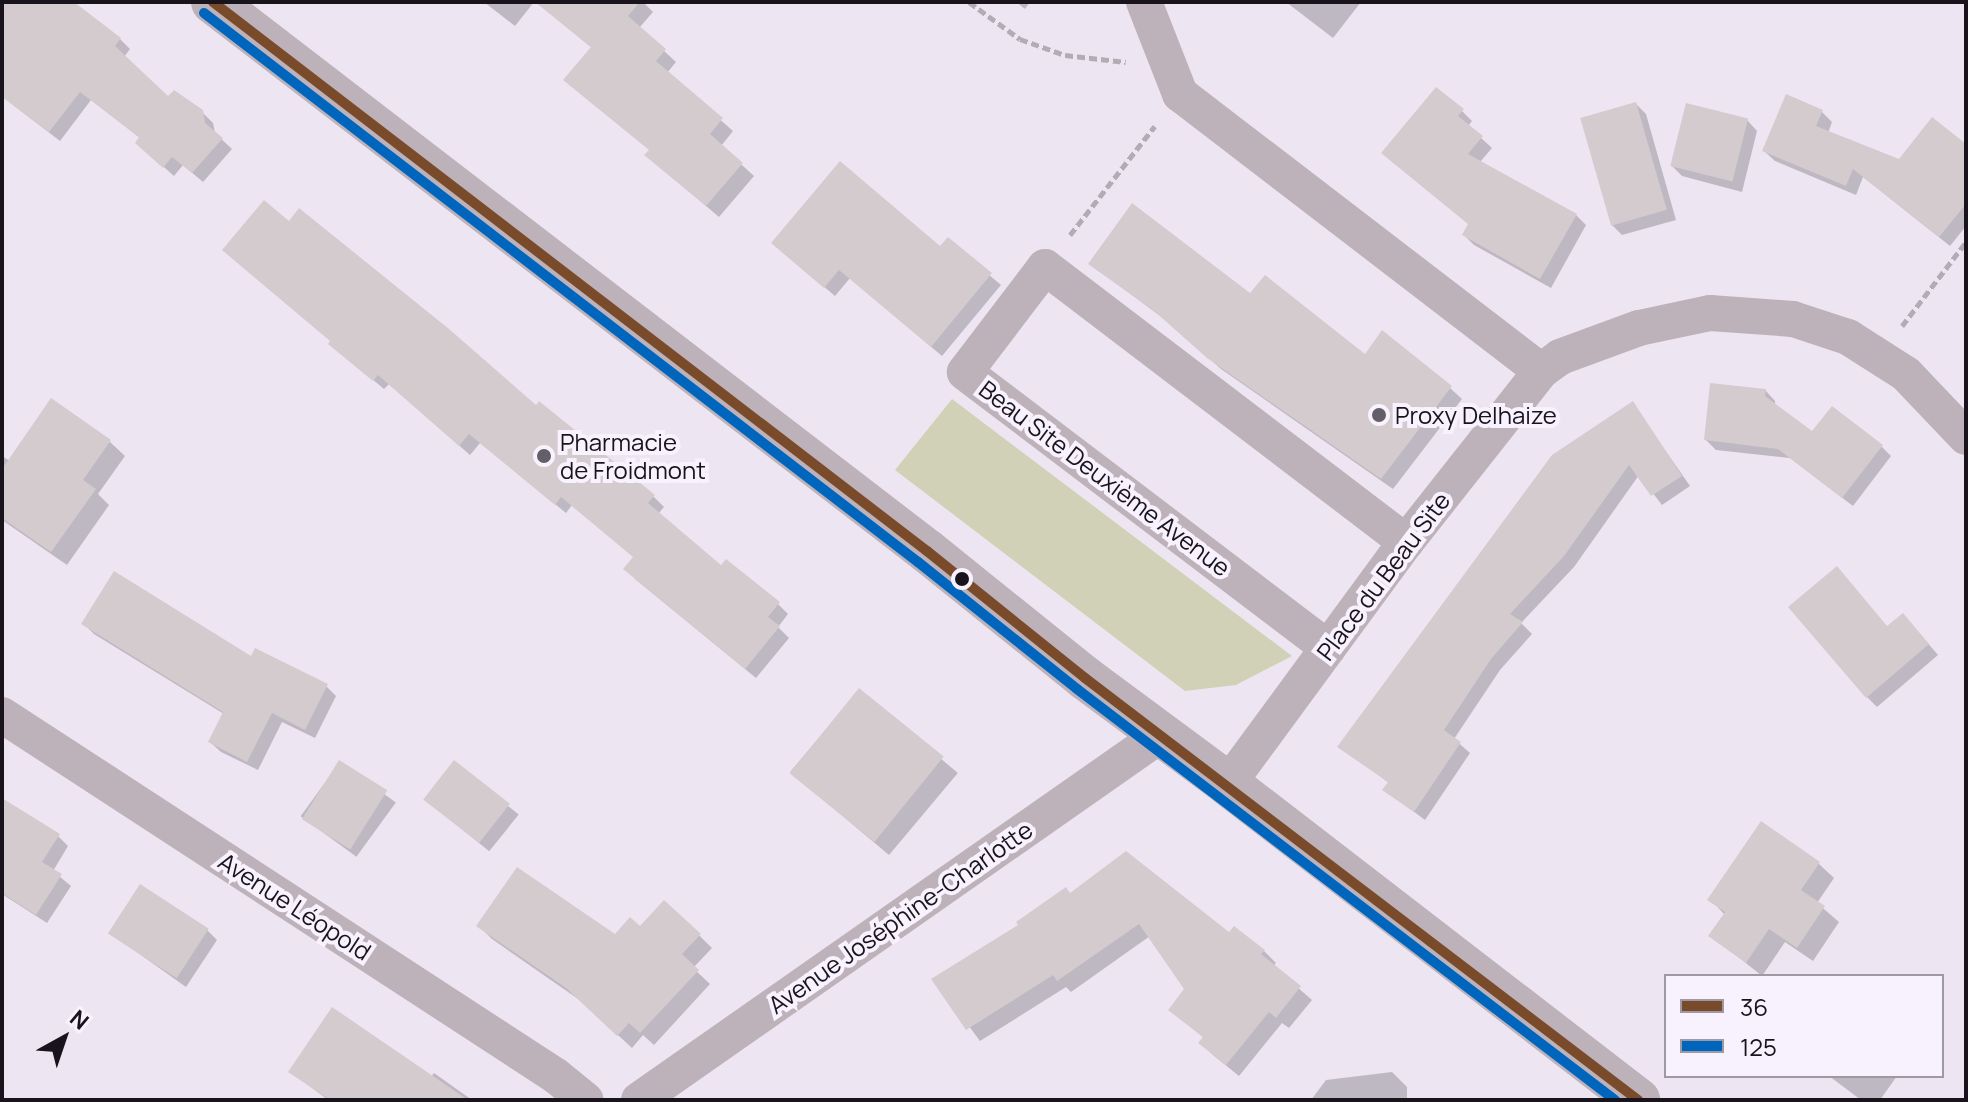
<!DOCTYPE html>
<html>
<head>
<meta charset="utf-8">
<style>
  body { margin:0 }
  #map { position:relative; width:1968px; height:1102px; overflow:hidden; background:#ede6f2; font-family:Manrope,sans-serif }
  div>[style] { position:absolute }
  .green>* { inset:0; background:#d1d1b7 }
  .shadow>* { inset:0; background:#0003; transform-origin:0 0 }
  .building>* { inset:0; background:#d3cbce; transform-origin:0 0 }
  .path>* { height:5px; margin-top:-2.5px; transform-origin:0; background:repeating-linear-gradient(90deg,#b4acb4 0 8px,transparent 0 12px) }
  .minor>* { height:36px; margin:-18px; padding:0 18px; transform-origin:18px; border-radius:18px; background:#beb2ba }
  .tertiary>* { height:44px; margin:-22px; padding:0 22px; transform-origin:22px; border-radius:22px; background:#beb2ba }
  .bus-1>* { height:10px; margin:-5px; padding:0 5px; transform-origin:5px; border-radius:5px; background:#7a4b2a }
  .bus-2>* { height:10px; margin:-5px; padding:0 5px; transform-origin:5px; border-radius:5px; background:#0065bd }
  .dots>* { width:22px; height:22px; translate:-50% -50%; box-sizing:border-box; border:4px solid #f8f1fe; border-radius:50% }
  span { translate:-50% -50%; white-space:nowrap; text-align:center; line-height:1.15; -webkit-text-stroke:8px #f8f1fe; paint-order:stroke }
  .poi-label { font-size:24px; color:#19141c }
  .left { translate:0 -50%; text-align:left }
  .street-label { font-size:24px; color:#19141c }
  .frame { position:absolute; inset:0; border:4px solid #19141c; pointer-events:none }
  .legend { position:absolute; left:1664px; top:974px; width:280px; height:104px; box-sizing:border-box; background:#f8f1fe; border:2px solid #9f99a4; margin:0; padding:10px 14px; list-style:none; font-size:24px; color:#19141c }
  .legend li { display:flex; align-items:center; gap:16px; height:40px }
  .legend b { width:40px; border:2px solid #9f99a4 }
  .north { position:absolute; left:24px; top:998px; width:80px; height:80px; -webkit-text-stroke:6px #f8f1fe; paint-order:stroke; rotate:40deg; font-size:22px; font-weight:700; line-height:32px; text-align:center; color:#19141c }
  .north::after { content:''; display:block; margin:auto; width:28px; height:36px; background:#19141c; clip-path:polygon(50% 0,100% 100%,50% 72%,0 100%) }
</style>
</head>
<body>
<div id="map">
  <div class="green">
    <i style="clip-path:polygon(952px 399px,1292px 656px,1236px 685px,1185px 691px,895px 470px)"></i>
  </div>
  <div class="shadow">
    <i style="clip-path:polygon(2px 2px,57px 2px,120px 39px,130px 49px,124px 57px,168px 99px,202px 112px,213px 123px,215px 133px,232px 149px,203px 182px,183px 165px,174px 176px,148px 153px,140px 138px,91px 100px,60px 141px,13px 105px,2px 40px)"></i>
    <i style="clip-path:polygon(484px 2px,534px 2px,515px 26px)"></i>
    <i style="clip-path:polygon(536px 2px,643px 2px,653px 12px,639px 28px,676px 62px,667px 73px,733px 131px,721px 146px,754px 176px,719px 217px,659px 166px,592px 48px)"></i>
    <i style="clip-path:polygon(1016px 2px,1030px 2px,1025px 9px)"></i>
    <i style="clip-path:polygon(1286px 2px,1361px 2px,1333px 38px)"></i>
    <i style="clip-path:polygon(1636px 104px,1646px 114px,1676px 220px,1622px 235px,1612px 225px)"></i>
    <i style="clip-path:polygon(1462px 111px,1472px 121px,1468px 126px,1492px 148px,1480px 162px,1576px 215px,1586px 225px,1551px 288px,1474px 245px,1464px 235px,1470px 225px,1394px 163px)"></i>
    <i style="clip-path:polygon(1822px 112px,1832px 122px,1828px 133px,1899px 162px,1966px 146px,1966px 226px,1950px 246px,1863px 177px,1856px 195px,1775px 161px,1764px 151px)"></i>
    <i style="clip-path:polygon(1747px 120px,1757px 131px,1742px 192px,1682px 176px,1672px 166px)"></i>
    <i style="clip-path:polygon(948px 240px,1001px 285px,942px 356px,850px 278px,835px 296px,784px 253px,941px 249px)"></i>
    <i style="clip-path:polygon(1090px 264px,1365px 357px,1450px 388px,1462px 399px,1393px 489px,1221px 369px,1167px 321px)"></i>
    <i style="clip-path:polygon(330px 344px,536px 408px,654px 497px,664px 507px,658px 514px,722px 568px,778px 604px,788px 614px,778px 627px,789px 638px,756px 678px,635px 579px,635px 558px,572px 505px,566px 513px,480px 443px,470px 455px,389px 384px,384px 389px)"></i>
    <i style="clip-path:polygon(1765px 390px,1775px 401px,1775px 405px,1813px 434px,1881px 446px,1891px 456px,1853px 506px,1790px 458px,1716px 450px,1706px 440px)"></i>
    <i style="clip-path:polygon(1633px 404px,1690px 486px,1662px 505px,1639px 475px,1574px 567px,1521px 623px,1532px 634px,1500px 670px,1454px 739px,1470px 753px,1425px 820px,1385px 790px,1389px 783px,1340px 746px)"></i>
    <i style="clip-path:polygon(110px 442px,125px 456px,98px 494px,109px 505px,67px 565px,2px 520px,2px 456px,10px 461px)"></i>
    <i style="clip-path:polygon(84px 624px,252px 659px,326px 686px,336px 696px,315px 738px,282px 722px,258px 770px,221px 752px,210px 742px,224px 714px,94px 634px)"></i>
    <i style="clip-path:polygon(1913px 626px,1938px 655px,1877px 707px,1867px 697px)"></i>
    <i style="left:859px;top:690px;width:129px;height:107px;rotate:40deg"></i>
    <i style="left:340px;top:762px;width:69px;height:67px;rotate:36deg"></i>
    <i style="left:455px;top:763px;width:82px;height:47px;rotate:39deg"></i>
    <i style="clip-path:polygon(2px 803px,58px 836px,68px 846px,53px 871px,71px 886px,47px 923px,2px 894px)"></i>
    <i style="clip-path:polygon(1761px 824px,1819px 864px,1834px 878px,1817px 903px,1839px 922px,1813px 961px,1785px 942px,1762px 976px,1711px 935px,1725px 915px,1710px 899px)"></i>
    <i style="clip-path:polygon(1071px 895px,1229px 934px,1234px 928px,1264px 951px,1276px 963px,1273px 966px,1312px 1000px,1289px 1028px,1282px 1023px,1239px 1076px,1213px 1055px,1201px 1043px,1204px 1038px,1171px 1010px,1186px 989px,1150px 936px,1071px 992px,1066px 987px,980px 1041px,934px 979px)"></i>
    <i style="clip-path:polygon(665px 902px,712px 948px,693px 968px,710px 984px,654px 1045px,643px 1035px,632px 1048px,581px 1001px,492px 939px,479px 926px,615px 937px,640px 929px)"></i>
    <i style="clip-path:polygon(207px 930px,217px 940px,186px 987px,110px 933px)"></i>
    <i style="clip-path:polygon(291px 1072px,431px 1077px,434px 1073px,472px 1100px,328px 1100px)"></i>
    <i style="clip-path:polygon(1392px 1072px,1407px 1087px,1407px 1100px,1311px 1100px,1326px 1080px)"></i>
    <i style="clip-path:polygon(1829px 1076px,1897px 1076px,1880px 1100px,1861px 1100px)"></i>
  </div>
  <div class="building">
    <i style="clip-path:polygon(2px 2px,74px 2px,121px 38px,115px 46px,168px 96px,174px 90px,203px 110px,205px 123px,223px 138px,192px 173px,172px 157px,163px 168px,135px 143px,139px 137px,80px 92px,49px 132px,2px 97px)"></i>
    <i style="clip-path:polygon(535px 2px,640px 2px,628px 16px,666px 49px,656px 61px,723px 118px,710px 134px,743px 163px,706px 206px,644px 155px,649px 150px,563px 80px,591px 47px)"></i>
    <i style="clip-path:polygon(1436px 87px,1464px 109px,1458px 116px,1483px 136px,1468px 154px,1577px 214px,1540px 279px,1462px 235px,1468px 224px,1381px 153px)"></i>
    <i style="clip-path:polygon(1786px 94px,1823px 110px,1816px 126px,1899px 159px,1932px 117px,1966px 144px,1966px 204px,1939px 237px,1853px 169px,1846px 186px,1762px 151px)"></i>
    <i style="left:1636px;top:102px;width:112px;height:58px;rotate:74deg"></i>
    <i style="left:1686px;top:103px;width:64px;height:65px;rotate:14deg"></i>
    <i style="clip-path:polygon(840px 161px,940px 246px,948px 237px,992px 273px,931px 347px,839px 270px,824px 288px,771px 243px)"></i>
    <i style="clip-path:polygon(264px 200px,289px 221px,299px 208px,449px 329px,536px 405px,539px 401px,655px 495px,648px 503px,721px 565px,726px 559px,780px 602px,768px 617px,780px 626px,745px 669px,623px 569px,633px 557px,561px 497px,555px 505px,469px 434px,459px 446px,378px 375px,373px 381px,328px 344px,330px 341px,222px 250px)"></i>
    <i style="clip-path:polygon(1132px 203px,1250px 293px,1265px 275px,1365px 354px,1382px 330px,1452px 386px,1381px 479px,1207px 358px,1153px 310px,1088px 264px)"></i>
    <i style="clip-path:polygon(1710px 383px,1766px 389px,1765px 396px,1812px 431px,1832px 406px,1883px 445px,1842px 498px,1778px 449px,1704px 440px)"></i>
    <i style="clip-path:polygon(51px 398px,111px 440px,83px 480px,96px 489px,51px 552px,2px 518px,2px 469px)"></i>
    <i style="clip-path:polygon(1633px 401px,1682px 476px,1651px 496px,1629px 465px,1564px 556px,1510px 614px,1523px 622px,1491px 659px,1444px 730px,1461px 742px,1414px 812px,1382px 790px,1388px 782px,1337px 747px,1552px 455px)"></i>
    <i style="clip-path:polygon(1837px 566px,1887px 626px,1903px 613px,1929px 644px,1866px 698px,1788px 607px)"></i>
    <i style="clip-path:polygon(114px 571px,251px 656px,255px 648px,328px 684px,305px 730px,272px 713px,247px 762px,208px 742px,223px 712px,81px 624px)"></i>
    <i style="left:859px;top:688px;width:109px;height:110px;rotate:39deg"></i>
    <i style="left:339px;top:760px;width:57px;height:70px;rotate:32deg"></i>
    <i style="left:454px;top:760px;width:71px;height:50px;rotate:38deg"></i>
    <i style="clip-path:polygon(2px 798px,60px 834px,42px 862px,62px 874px,36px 915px,2px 893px)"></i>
    <i style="clip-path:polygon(1761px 821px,1820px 862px,1801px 890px,1825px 906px,1797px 948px,1769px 929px,1746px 963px,1708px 936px,1725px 912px,1707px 900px)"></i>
    <i style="clip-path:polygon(1126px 851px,1229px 932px,1234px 926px,1265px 950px,1261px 954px,1301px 986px,1276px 1018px,1269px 1012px,1226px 1065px,1198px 1043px,1203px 1037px,1168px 1010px,1184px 989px,1139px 924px,1057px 981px,1053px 975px,966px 1030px,931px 979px,1018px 925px,1016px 922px,1066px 887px,1070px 893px)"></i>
    <i style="clip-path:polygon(517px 867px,615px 934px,630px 917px,640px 926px,664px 900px,701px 934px,682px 954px,699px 970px,640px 1033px,629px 1023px,617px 1036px,566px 988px,476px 926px)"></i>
    <i style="left:140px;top:884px;width:82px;height:59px;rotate:33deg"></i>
    <i style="clip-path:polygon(332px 1007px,468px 1100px,330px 1100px,288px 1072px)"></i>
  </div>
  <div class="path">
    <i style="left:969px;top:2px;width:63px;rotate:36deg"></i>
    <i style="left:1020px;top:39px;width:48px;rotate:19.6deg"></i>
    <i style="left:1065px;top:55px;width:61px;rotate:6.5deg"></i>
    <i style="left:1070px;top:235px;width:138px;rotate:-52.1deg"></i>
    <i style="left:1902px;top:326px;width:106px;rotate:-52.7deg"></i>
  </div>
  <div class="minor">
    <i style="left:1144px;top:2px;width:99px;rotate:68.6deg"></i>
    <i style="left:1180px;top:94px;width:455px;rotate:37.5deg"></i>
    <i style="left:1328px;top:648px;width:456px;rotate:-142.8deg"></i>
    <i style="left:965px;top:372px;width:132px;rotate:-52.7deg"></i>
    <i style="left:1045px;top:267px;width:454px;rotate:37.3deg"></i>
    <i style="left:2px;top:715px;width:661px;rotate:33.09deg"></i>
    <i style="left:556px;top:1076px;width:38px;rotate:39deg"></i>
    <i style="left:1228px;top:784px;width:300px;rotate:-53.7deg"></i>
    <i style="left:1406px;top:542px;width:218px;rotate:-51.7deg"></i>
    <i style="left:1541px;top:371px;width:24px;rotate:-36deg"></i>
    <i style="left:1560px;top:357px;width:84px;rotate:-20.2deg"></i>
    <i style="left:1639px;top:328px;width:73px;rotate:-11.9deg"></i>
    <i style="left:1710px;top:313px;width:83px;rotate:4.1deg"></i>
    <i style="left:1793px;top:319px;width:58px;rotate:18.1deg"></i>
    <i style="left:1848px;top:337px;width:69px;rotate:32.5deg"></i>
    <i style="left:1906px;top:374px;width:87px;rotate:46.4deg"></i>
    <i style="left:639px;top:1100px;width:638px;rotate:-34.98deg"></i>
  </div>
  <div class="tertiary">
    <i style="left:213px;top:2px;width:901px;rotate:37.56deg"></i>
    <i style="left:927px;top:551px;width:203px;rotate:38.8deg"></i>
    <i style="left:1085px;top:678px;width:178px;rotate:36.5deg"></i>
    <i style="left:1228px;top:784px;width:518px;rotate:37.62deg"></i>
  </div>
  <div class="bus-1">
    <i style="left:213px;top:2px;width:901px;rotate:37.56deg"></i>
    <i style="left:927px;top:551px;width:203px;rotate:38.8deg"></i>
    <i style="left:1085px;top:678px;width:696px;rotate:37.35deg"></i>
  </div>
  <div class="bus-2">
    <i style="left:204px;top:13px;width:901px;rotate:37.56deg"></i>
    <i style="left:918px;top:562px;width:203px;rotate:38.6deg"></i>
    <i style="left:1077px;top:689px;width:677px;rotate:37.38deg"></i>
  </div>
  <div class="dots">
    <i style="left:1379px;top:415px;background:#635e67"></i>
    <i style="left:544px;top:456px;background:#635e67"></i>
    <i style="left:962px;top:579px;background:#19141c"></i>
  </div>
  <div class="poi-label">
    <span class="left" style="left:1395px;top:415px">Proxy Delhaize</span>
    <span class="left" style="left:560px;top:456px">Pharmacie<br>de Froidmont</span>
  </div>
  <div class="street-label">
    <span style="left:1105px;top:478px;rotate:37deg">Beau Site Deuxième Avenue</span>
    <span style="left:1383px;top:576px;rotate:-53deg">Place du Beau Site</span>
    <span style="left:295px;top:906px;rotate:33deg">Avenue Léopold</span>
    <span style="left:900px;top:917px;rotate:-35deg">Avenue Joséphine-Charlotte</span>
  </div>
  <div class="frame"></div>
  <ul class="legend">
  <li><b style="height:10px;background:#7a4b2a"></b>36</li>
  <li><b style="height:10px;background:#0065bd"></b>125</li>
  </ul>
  <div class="north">N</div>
</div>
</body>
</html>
